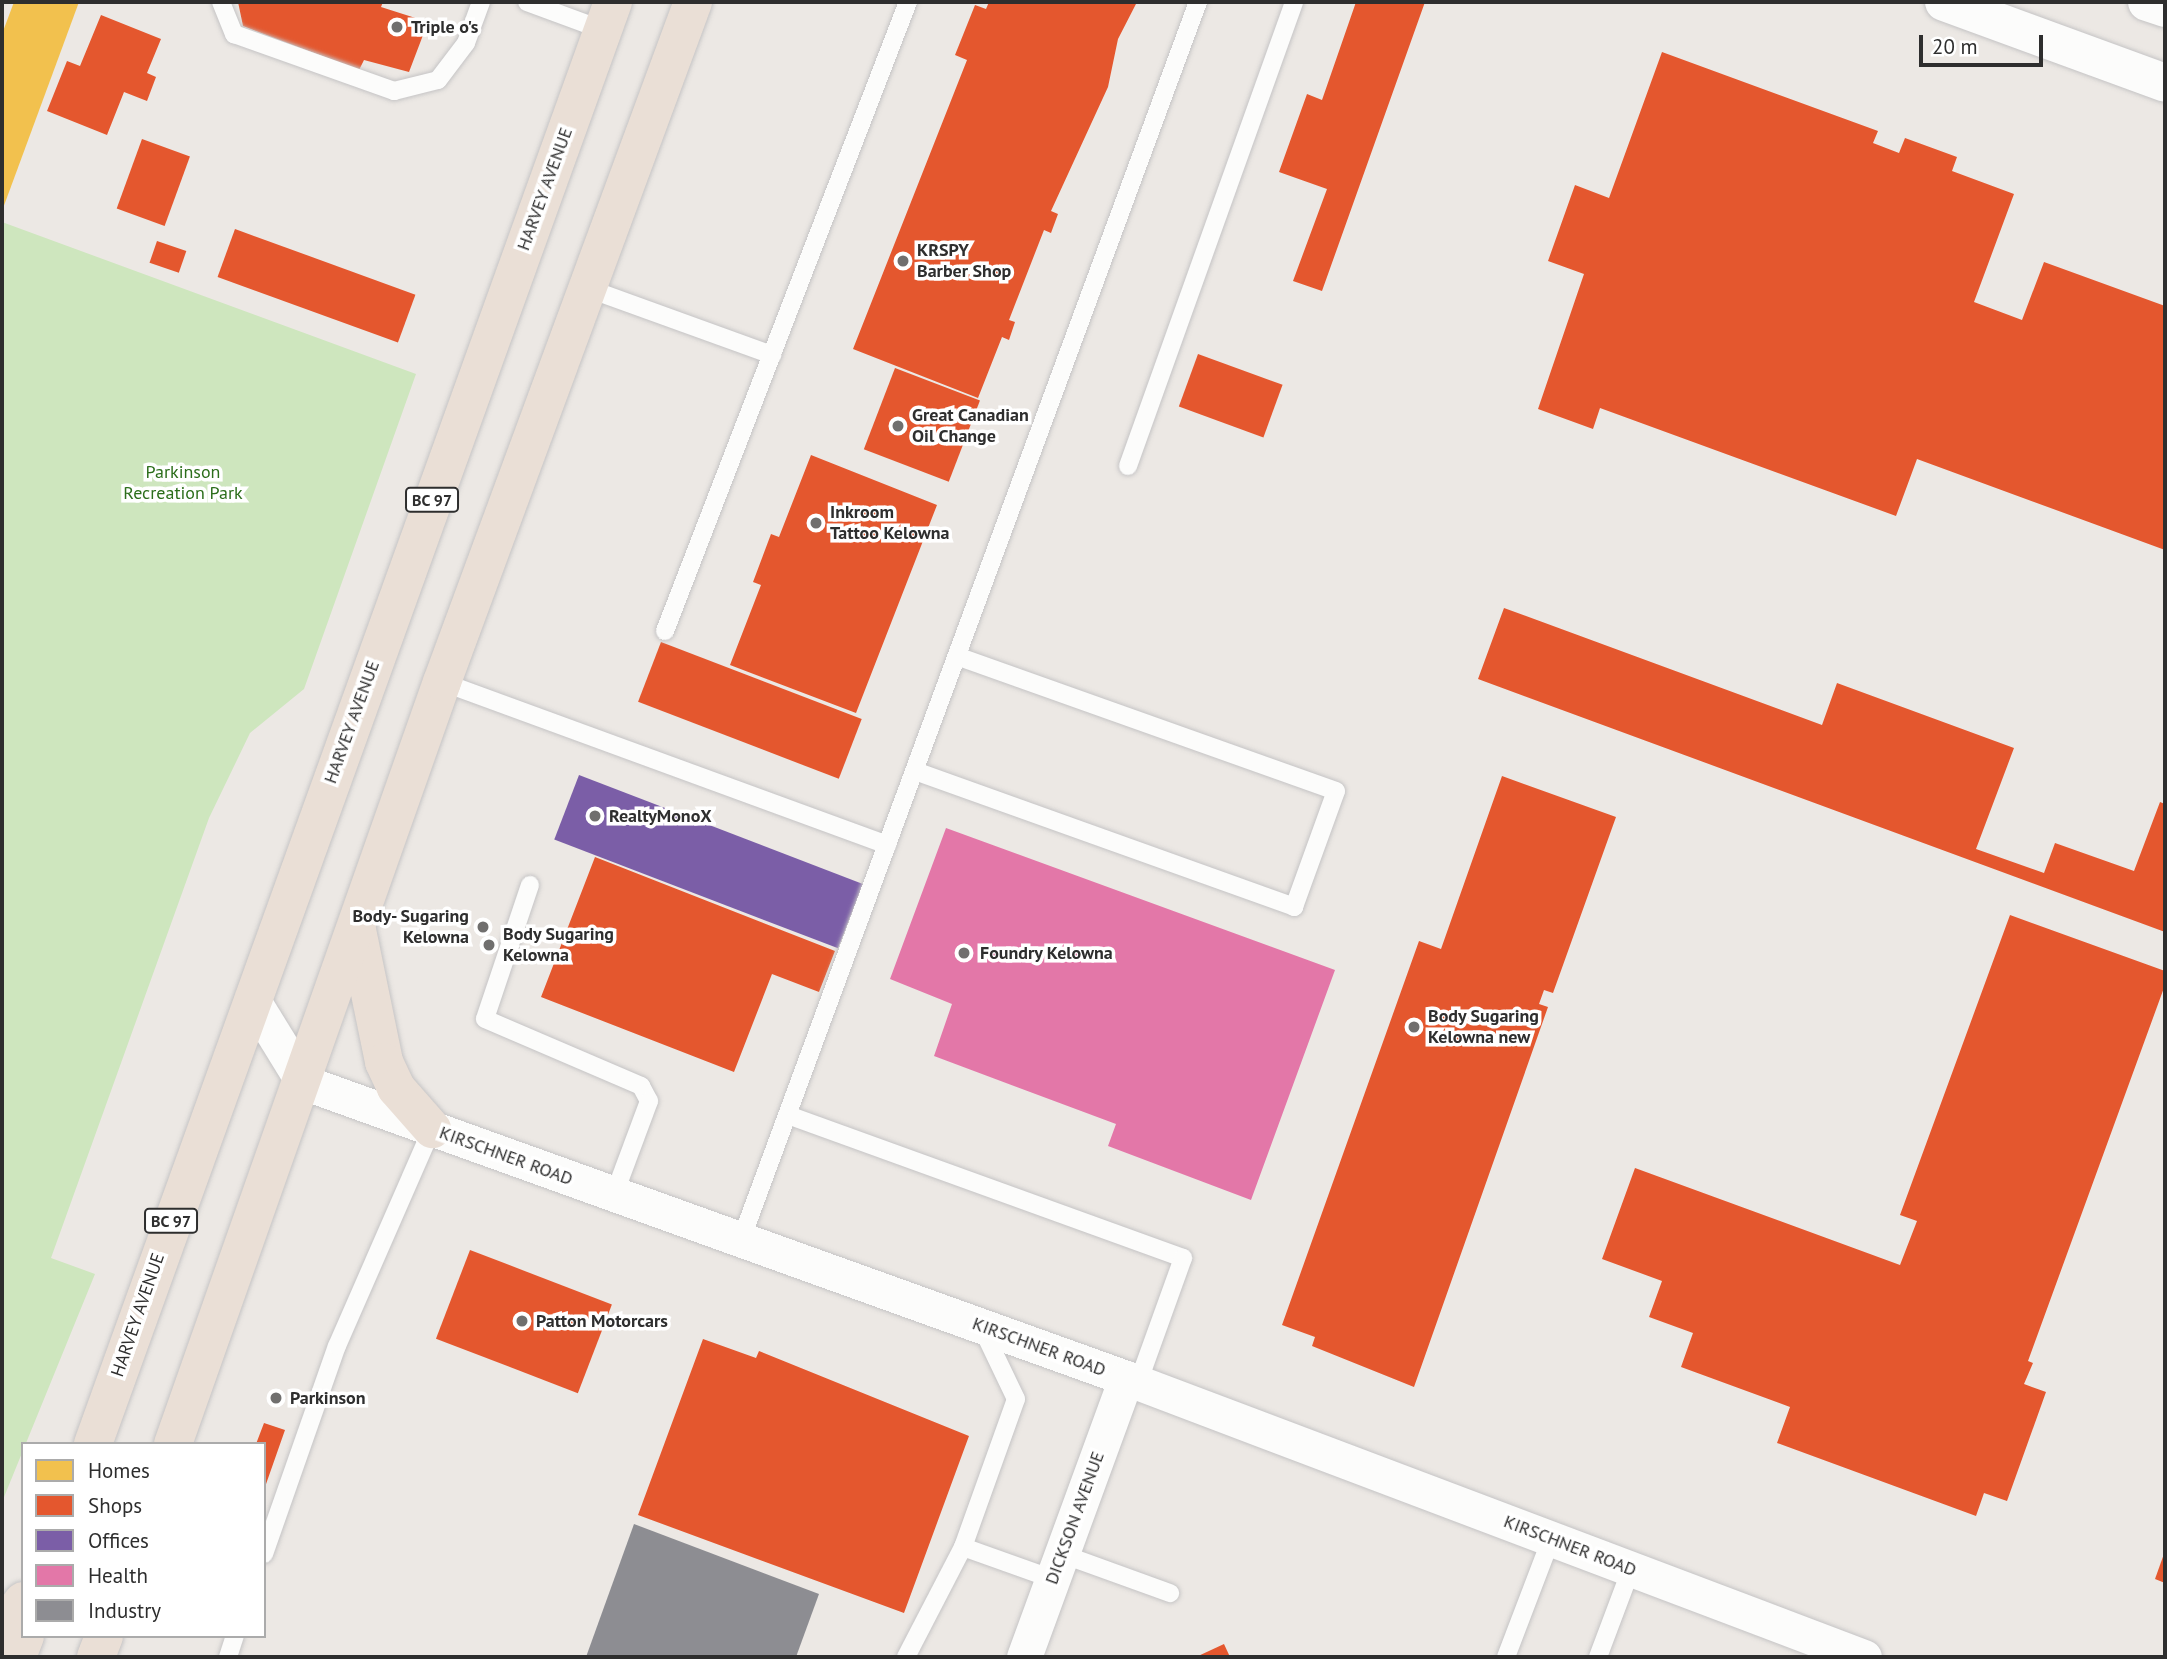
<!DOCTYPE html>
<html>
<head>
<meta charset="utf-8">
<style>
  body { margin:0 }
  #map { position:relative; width:2167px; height:1659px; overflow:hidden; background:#ece8e4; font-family:"PT Sans",sans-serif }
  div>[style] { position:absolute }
  .green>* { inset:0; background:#cee6be }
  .homes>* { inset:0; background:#f2c14e }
  .shops>* { inset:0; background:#e4572e; transform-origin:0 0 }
  .offices>* { inset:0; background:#7b5ea7; transform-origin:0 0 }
  .health>* { inset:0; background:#e377a8 }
  .industry>* { inset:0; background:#8d8d92 }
  .roads { filter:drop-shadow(0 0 2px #c5c4c5) drop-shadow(0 0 2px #c5c4c5) }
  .lane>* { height:18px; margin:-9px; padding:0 9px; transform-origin:9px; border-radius:9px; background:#fcfcfb }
  .street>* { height:35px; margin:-17.5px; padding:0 17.5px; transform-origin:17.5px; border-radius:17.5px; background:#fcfcfb }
  .secondary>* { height:38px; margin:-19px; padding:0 19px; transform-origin:19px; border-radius:19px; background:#fcfcfb }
  .highway>* { height:38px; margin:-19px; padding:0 19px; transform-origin:19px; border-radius:19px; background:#eadfd6 }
  .dots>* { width:19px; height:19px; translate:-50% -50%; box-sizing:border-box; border:4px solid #fff; border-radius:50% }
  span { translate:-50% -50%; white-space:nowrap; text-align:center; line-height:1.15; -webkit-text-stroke:7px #fff; paint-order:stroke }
  .shield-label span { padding:2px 5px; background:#fff; border:2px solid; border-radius:5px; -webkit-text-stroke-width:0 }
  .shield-label { font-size:16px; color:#2e2e2e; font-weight:700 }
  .poi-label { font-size:18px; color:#2e2e2e; font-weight:700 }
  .left { translate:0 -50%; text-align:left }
  .right { translate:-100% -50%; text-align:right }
  .street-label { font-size:18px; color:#2e2e2e }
  .park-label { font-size:18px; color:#2c6e1b }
  .frame { position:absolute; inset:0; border:4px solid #2e2e2e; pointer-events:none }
  .legend { position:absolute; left:21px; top:1442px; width:245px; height:196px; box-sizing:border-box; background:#fff; border:2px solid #ababab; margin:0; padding:9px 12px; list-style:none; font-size:21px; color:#2e2e2e }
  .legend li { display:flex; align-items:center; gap:14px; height:35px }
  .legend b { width:35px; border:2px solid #ababab }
  .scale { position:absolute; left:1919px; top:35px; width:124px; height:32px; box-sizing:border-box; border:4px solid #2e2e2e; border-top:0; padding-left:9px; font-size:21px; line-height:24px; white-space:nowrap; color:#2e2e2e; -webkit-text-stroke:5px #fff; paint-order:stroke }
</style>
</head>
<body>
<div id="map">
  <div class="green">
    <i style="clip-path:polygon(2px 222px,416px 374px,304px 689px,250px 733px,209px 818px,51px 1258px,95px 1274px,2px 1502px)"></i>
  </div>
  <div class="homes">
    <i style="clip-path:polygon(14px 2px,79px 2px,2px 211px,2px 34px)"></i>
  </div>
  <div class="shops">
    <i style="clip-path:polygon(238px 2px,383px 2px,381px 7px,428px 22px,409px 72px,364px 60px,359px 70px,243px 26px)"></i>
    <i style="clip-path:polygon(989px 2px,1137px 2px,1118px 39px,1108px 87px,1051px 211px,1058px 214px,1051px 233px,1044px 230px,1009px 320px,1015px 322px,1009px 340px,1002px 337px,978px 398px,853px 349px,967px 60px,955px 55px,975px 5px,986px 9px)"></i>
    <i style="clip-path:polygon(1356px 2px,1425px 2px,1322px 291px,1293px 281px,1327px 189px,1279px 172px,1307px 94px,1322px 100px)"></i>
    <i style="clip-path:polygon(101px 15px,161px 39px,147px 73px,156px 77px,147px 101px,124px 92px,107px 135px,47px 111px,67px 61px,80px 66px)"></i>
    <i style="clip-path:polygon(1662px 52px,1878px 131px,1873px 143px,1899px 153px,1905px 138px,1957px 157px,1952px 171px,2014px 194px,1974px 302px,2022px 320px,2044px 262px,2165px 306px,2165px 550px,1917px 459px,1896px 516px,1600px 408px,1593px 429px,1538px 409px,1584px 274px,1548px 261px,1575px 185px,1609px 198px)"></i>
    <i style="left:142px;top:139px;width:51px;height:74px;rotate:20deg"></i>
    <i style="left:235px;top:229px;width:192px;height:51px;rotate:20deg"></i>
    <i style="left:157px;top:241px;width:31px;height:23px;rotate:19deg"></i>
    <i style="left:1198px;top:354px;width:90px;height:56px;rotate:20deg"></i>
    <i style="left:895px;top:368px;width:91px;height:87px;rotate:21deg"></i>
    <i style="clip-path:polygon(811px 455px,937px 505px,856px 713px,730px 665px,761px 585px,753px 582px,771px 534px,779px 537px)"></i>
    <i style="clip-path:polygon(1504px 608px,1822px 725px,1837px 683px,2014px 748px,1976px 849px,2044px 873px,2055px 843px,2134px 871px,2160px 802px,2165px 804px,2165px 932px,1478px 679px)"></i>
    <i style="left:661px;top:642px;width:215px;height:64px;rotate:21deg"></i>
    <i style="clip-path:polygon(1502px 776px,1616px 817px,1553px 993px,1544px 990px,1539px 1004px,1548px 1007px,1414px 1387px,1312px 1346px,1315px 1337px,1282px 1325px,1419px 941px,1441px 949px)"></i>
    <i style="clip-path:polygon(595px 857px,835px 951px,819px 992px,772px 974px,734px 1072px,541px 997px)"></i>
    <i style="clip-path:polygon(2010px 915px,2165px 971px,2165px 985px,2028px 1361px,2033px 1363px,2024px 1384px,2046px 1392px,2007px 1501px,1984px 1493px,1976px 1516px,1777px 1443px,1790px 1407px,1681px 1367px,1693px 1333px,1649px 1317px,1662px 1281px,1602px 1259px,1635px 1168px,1900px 1265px,1917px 1221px,1900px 1215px)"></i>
    <i style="left:470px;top:1250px;width:152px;height:95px;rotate:21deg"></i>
    <i style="clip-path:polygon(703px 1339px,756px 1358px,759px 1351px,969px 1436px,904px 1613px,638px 1515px)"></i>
    <i style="clip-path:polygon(264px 1423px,285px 1430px,265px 1487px,264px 1444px,256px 1444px)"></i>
    <i style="clip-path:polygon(2165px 1551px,2165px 1583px,2155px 1579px)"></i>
    <i style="clip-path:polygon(1224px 1644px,1230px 1657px,1196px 1657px)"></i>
  </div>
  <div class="offices">
    <i style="left:579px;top:775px;width:304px;height:69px;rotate:21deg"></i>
  </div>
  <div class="health">
    <i style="clip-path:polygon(946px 828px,1335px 970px,1251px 1200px,1108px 1146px,1116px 1124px,934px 1056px,952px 1004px,890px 979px)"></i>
  </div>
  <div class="industry">
    <i style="clip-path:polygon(634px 1524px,819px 1594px,796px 1657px,586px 1657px)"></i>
  </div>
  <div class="roads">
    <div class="lane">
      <i style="left:221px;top:2px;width:35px;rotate:68deg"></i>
      <i style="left:234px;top:34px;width:170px;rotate:19.6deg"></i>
      <i style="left:394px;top:91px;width:45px;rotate:-14deg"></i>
      <i style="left:438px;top:80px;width:46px;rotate:-52.9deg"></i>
      <i style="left:466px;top:43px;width:44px;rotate:-69.9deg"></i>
      <i style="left:527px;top:2px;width:81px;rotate:20.2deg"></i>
      <i style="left:587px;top:288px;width:197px;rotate:19.9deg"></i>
      <i style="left:1128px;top:466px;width:493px;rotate:-70.3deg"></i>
      <i style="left:665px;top:631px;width:674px;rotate:-68.88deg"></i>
      <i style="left:442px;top:682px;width:474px;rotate:20.1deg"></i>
      <i style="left:915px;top:771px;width:403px;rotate:19.7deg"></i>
      <i style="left:1294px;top:907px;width:123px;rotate:-70.1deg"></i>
      <i style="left:1336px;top:791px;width:402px;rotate:-160.4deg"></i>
      <i style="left:530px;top:885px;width:141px;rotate:108.6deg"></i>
      <i style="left:485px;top:1019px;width:170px;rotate:23.2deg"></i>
      <i style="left:641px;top:1086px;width:17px;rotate:62deg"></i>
      <i style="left:649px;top:1101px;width:100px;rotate:110.4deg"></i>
      <i style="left:788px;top:1115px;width:420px;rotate:19.9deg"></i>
      <i style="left:1183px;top:1258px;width:133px;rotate:109.8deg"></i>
      <i style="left:741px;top:1240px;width:1320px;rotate:-69.74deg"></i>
      <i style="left:963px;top:1547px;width:96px;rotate:19.6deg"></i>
      <i style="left:264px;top:1554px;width:220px;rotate:-70.7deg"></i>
      <i style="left:337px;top:1346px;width:237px;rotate:-66.4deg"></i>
      <i style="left:1062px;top:1554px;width:115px;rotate:19.9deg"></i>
      <i style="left:228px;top:1657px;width:22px;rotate:-72deg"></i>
      <i style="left:906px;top:1657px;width:124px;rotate:-62.6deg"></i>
      <i style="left:963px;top:1547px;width:157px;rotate:-70.3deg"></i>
      <i style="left:1016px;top:1399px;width:81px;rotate:-115.6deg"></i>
      <i style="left:1506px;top:1657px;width:126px;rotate:-69.1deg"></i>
      <i style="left:1598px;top:1657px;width:94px;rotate:-69.4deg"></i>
    </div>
    <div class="street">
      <i style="left:252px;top:999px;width:97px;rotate:58.4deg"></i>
      <i style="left:303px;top:1082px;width:875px;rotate:19.78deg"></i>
      <i style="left:1126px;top:1378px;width:789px;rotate:20.71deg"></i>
      <i style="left:1024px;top:1657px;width:297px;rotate:-69.9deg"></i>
    </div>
    <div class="secondary">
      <i style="left:1944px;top:2px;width:235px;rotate:20.1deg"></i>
      <i style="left:2147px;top:2px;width:19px;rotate:18deg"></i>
    </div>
    <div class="highway">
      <i style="left:357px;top:930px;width:135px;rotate:78.4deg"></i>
      <i style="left:384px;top:1062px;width:29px;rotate:65deg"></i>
      <i style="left:396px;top:1088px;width:55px;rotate:48.7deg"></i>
      <i style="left:93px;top:1444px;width:1533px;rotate:-70.17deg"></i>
      <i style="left:173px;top:1444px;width:808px;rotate:-70.56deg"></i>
      <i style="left:442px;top:682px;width:725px;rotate:-69.74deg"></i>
      <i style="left:2px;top:1628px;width:34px;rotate:-52deg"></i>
      <i style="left:17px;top:1657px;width:22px;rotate:-69deg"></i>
      <i style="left:96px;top:1657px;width:22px;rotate:-69deg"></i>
    </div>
  </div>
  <div class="dots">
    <i style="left:397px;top:27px;background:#706f6e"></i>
    <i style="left:903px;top:261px;background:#706f6e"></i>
    <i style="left:898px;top:426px;background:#706f6e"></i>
    <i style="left:816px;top:523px;background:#706f6e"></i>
    <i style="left:595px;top:816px;background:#706f6e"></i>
    <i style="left:483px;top:927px;background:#706f6e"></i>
    <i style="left:489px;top:945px;background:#706f6e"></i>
    <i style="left:964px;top:953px;background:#706f6e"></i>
    <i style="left:1414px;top:1027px;background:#706f6e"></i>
    <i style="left:522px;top:1321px;background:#706f6e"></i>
    <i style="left:276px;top:1398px;background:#706f6e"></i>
  </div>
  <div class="shield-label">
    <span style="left:432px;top:500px">BC 97</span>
    <span style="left:171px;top:1221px">BC 97</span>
  </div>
  <div class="poi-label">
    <span class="left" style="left:411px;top:27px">Triple o's</span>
    <span class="left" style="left:917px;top:261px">KRSPY<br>Barber Shop</span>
    <span class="left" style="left:912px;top:426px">Great Canadian<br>Oil Change</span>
    <span class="left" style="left:830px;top:523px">Inkroom<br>Tattoo Kelowna</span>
    <span class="left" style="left:609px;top:816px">RealtyMonoX</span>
    <span class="right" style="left:469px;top:927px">Body- Sugaring<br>Kelowna</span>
    <span class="left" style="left:503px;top:945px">Body Sugaring<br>Kelowna</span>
    <span class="left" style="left:980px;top:953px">Foundry Kelowna</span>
    <span class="left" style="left:1428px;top:1027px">Body Sugaring<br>Kelowna new</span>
    <span class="left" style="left:536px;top:1321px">Patton Motorcars</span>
    <span class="left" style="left:290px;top:1398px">Parkinson</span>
  </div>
  <div class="street-label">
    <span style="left:545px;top:189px;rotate:-70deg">HARVEY AVENUE</span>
    <span style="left:352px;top:722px;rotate:-70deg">HARVEY AVENUE</span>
    <span style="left:506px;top:1156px;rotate:20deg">KIRSCHNER ROAD</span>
    <span style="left:138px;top:1315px;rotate:-71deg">HARVEY AVENUE</span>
    <span style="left:1039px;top:1347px;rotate:20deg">KIRSCHNER ROAD</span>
    <span style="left:1075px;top:1518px;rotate:-70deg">DICKSON AVENUE</span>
    <span style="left:1570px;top:1546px;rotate:21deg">KIRSCHNER ROAD</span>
  </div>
  <div class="park-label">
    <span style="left:183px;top:483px">Parkinson<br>Recreation Park</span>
  </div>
  <div class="frame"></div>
  <ul class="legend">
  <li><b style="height:19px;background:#f2c14e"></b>Homes</li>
  <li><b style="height:19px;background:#e4572e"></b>Shops</li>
  <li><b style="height:19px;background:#7b5ea7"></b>Offices</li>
  <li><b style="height:19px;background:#e377a8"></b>Health</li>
  <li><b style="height:19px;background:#8d8d92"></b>Industry</li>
  </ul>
  <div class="scale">20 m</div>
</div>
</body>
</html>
